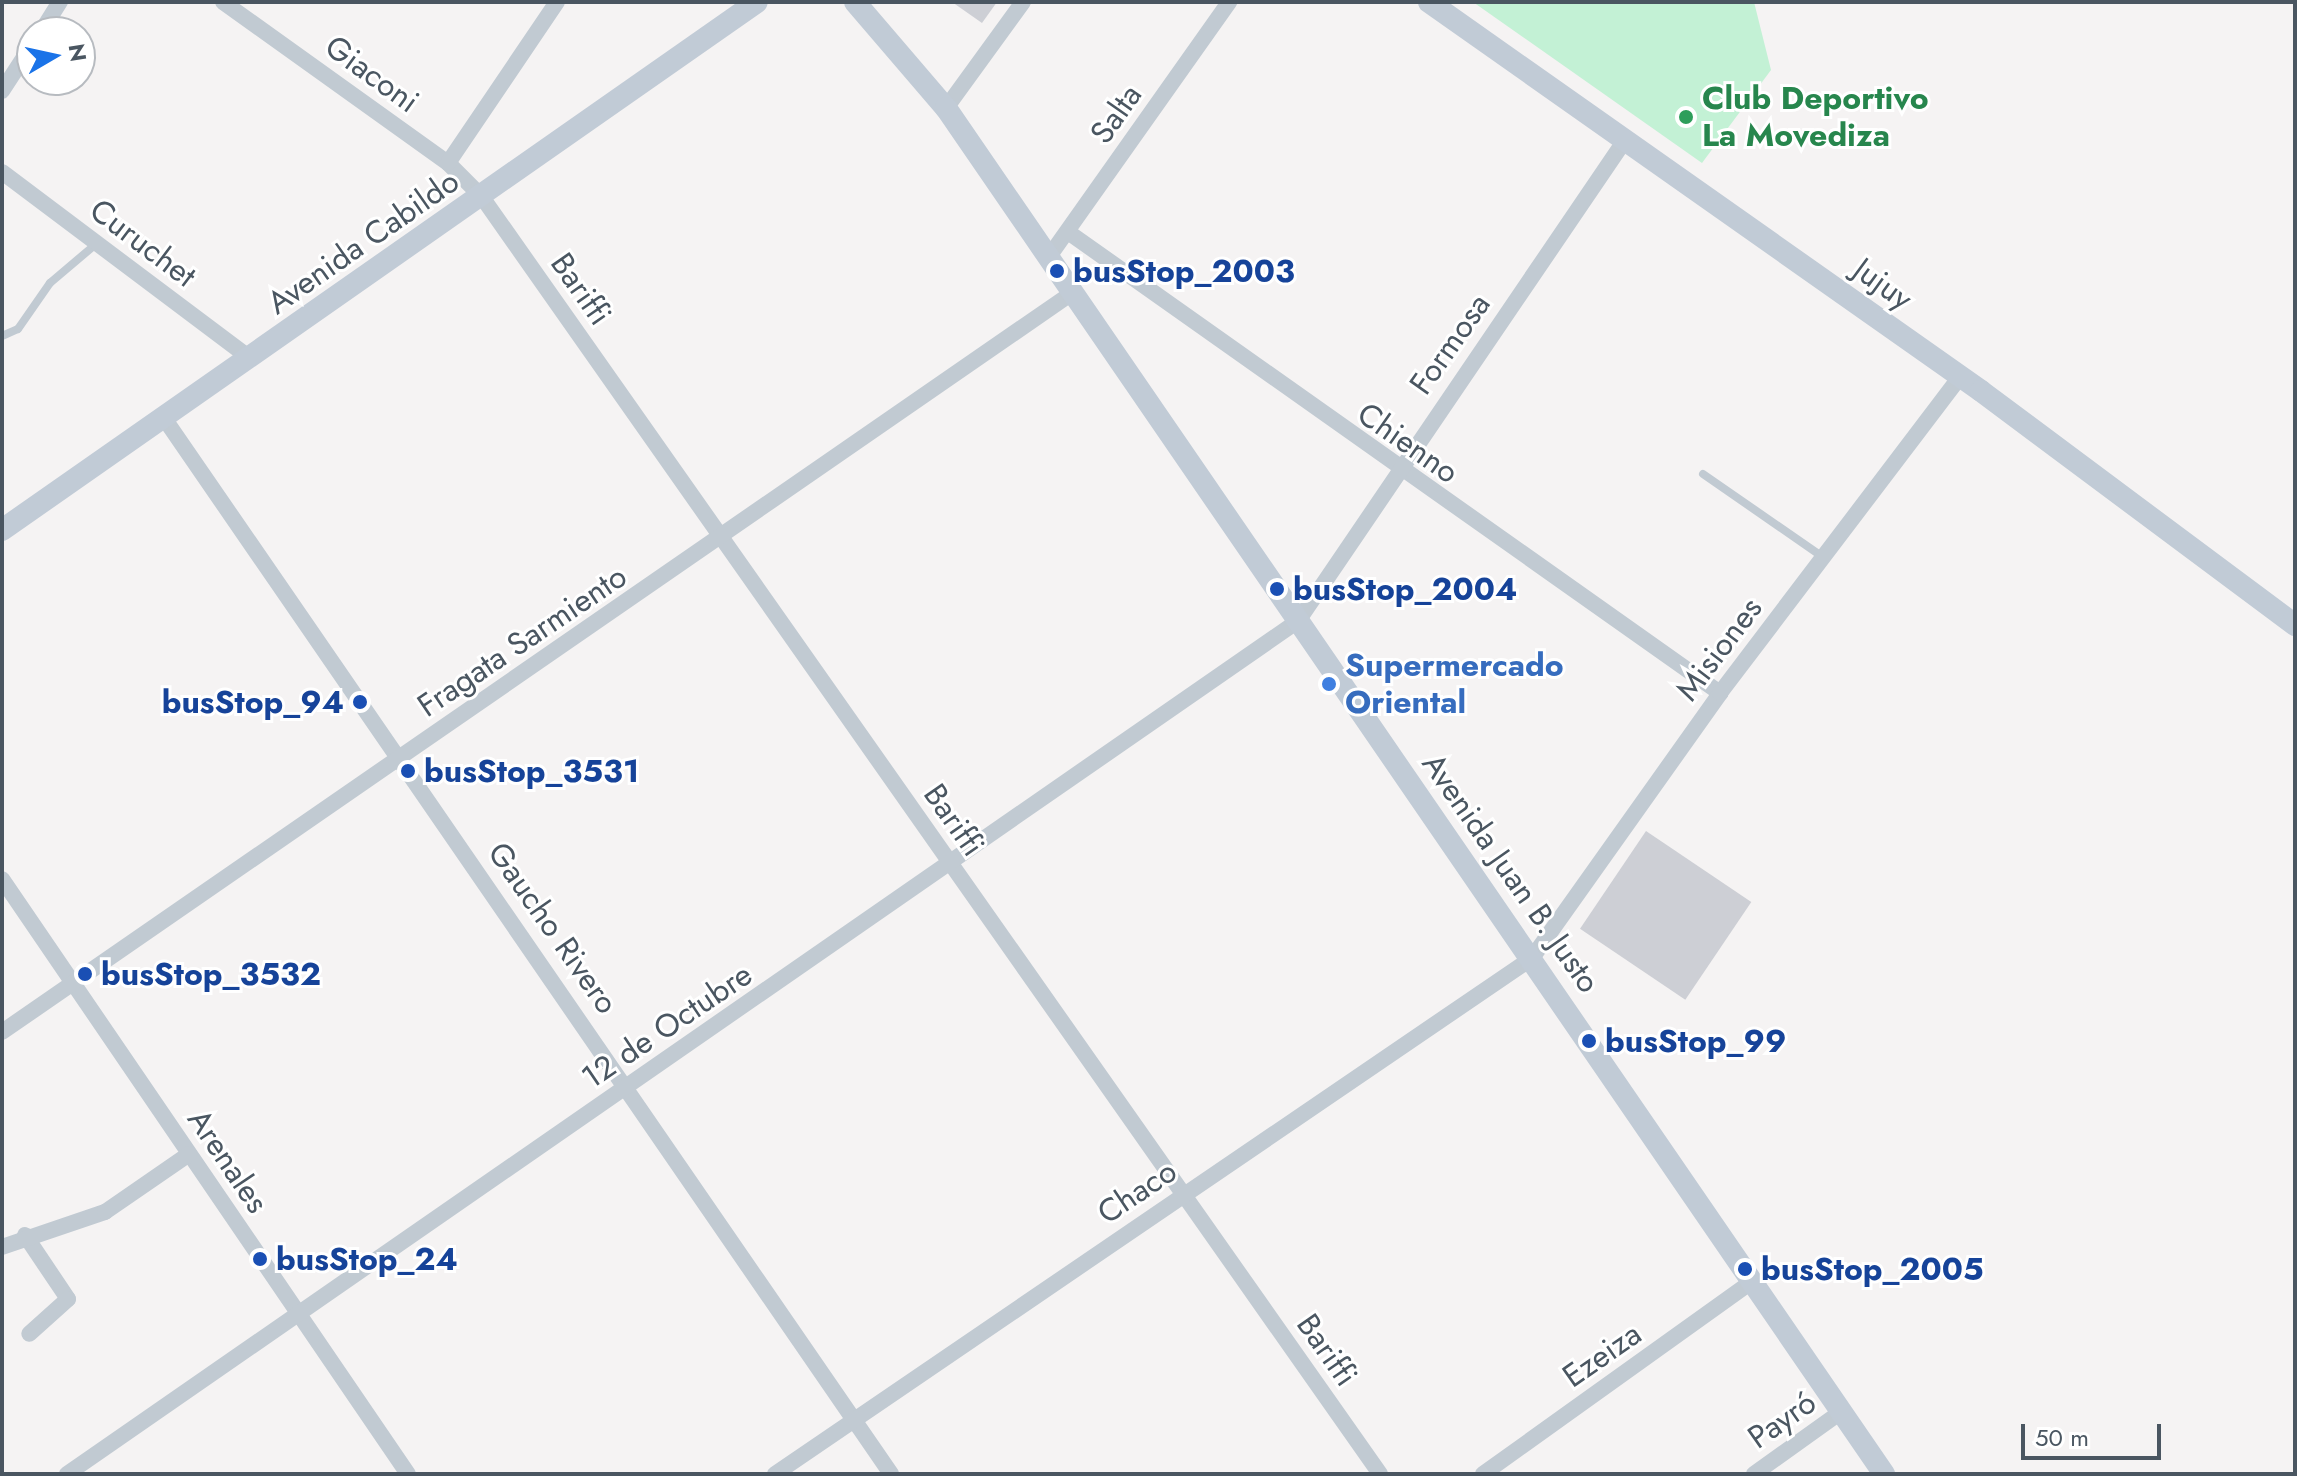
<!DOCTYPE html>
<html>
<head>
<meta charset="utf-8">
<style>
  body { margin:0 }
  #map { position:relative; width:2297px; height:1476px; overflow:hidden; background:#f5f3f3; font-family:Jost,sans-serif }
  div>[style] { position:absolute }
  .green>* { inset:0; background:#c3f1d5 }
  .building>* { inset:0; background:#cdcfd5; transform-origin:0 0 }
  .lane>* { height:8px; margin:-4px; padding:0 4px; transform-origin:4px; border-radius:4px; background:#c1cad2 }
  .street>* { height:16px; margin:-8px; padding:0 8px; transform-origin:8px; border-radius:8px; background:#c1cad2 }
  .secondary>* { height:22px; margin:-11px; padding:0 11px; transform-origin:11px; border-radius:11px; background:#c1cbd6 }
  .dots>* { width:22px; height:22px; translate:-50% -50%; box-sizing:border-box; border:4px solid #fff; border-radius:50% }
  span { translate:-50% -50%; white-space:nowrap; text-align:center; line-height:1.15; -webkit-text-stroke:6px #fff; paint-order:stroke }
  .street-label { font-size:32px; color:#4a5661 }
  .leisure-label { font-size:32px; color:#27864d; font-weight:700 }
  .left { translate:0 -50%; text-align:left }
  .transit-label { font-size:32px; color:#164399; font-weight:700 }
  .right { translate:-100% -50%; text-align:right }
  .shop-label { font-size:32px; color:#366cbe; font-weight:700 }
  .frame { position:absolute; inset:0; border:4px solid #4a5661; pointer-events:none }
  .north { position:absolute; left:16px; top:16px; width:80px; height:80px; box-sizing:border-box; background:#fff; border:2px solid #b7bbc0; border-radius:50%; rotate:81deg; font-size:22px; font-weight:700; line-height:32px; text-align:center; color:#4a5661 }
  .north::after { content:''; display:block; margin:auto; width:28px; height:36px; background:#1a73e8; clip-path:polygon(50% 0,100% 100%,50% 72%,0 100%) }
  .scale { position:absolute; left:2021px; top:1424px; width:140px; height:36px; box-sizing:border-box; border:4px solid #4a5661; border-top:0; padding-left:10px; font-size:24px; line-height:28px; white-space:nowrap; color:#4a5661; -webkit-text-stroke:6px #fff; paint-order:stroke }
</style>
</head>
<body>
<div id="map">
  <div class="green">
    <i style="clip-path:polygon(1473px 2px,1754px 2px,1771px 70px,1702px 163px)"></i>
  </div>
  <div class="building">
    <i style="clip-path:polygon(952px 2px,997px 2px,982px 23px)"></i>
    <i style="left:1646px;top:831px;width:127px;height:118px;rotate:34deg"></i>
  </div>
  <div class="lane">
    <i style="left:2px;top:336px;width:17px;rotate:-24deg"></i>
    <i style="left:18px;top:329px;width:56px;rotate:-55.2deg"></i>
    <i style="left:50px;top:283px;width:60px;rotate:-40.3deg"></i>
    <i style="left:1703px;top:474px;width:146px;rotate:34.7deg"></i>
  </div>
  <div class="street">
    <i style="left:223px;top:2px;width:277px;rotate:35.6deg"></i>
    <i style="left:448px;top:163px;width:48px;rotate:45deg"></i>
    <i style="left:482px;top:197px;width:1561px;rotate:54.88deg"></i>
    <i style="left:41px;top:32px;width:36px;rotate:-58deg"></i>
    <i style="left:2px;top:91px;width:55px;rotate:-56.9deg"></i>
    <i style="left:946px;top:108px;width:131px;rotate:-54deg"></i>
    <i style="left:448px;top:163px;width:194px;rotate:-55.9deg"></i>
    <i style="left:2px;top:172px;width:311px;rotate:36.9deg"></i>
    <i style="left:1068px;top:232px;width:799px;rotate:35.26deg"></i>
    <i style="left:1048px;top:258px;width:314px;rotate:-54.7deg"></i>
    <i style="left:164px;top:418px;width:1282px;rotate:55.45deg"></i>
    <i style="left:2px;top:879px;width:720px;rotate:55.69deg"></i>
    <i style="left:2px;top:1032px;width:1300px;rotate:-34.63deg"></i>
    <i style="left:25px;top:1235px;width:77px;rotate:56.1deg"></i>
    <i style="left:68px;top:1299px;width:52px;rotate:138.1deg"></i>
    <i style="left:2px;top:1247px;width:109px;rotate:-18.8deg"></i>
    <i style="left:105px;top:1212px;width:102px;rotate:-34.6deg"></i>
    <i style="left:67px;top:1474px;width:1498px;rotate:-34.72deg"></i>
    <i style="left:1298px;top:621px;width:582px;rotate:-55.79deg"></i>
    <i style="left:775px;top:1474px;width:916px;rotate:-34.28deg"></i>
    <i style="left:1532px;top:958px;width:325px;rotate:-54.6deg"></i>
    <i style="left:1720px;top:693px;width:395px;rotate:-52.8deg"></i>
    <i style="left:1483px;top:1474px;width:332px;rotate:-35.6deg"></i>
    <i style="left:1754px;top:1474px;width:108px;rotate:-35.6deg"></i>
  </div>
  <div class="secondary">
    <i style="left:855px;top:2px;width:140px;rotate:49.4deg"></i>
    <i style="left:946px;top:108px;width:1657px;rotate:55.52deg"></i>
    <i style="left:1429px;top:2px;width:675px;rotate:35.17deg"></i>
    <i style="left:1981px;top:391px;width:392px;rotate:36.7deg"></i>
    <i style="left:2px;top:530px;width:921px;rotate:-34.97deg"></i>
  </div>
  <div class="dots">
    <i style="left:1686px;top:117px;background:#2e9e5b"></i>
    <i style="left:1057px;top:271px;background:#1a4fb4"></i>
    <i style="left:1277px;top:589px;background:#1a4fb4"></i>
    <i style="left:1329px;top:684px;background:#3f7fe0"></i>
    <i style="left:360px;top:702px;background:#1a4fb4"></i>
    <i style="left:408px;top:771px;background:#1a4fb4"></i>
    <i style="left:85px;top:974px;background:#1a4fb4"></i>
    <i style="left:1589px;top:1041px;background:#1a4fb4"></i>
    <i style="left:260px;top:1259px;background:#1a4fb4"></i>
    <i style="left:1745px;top:1269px;background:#1a4fb4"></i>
  </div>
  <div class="street-label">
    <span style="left:372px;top:74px;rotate:36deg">Giaconi</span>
    <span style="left:1116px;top:114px;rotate:-55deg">Salta</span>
    <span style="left:363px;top:242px;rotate:-35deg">Avenida Cabildo</span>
    <span style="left:143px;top:243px;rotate:37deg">Curuchet</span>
    <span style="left:1883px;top:284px;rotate:36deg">Jujuy</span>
    <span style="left:581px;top:289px;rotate:55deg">Bariffi</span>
    <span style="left:1450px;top:344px;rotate:-55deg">Formosa</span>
    <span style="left:1408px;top:443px;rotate:35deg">Chienno</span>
    <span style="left:522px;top:641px;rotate:-34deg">Fragata Sarmiento</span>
    <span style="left:1719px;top:649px;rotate:-53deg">Misiones</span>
    <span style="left:954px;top:820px;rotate:55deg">Bariffi</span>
    <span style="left:1511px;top:873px;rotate:55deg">Avenida Juan B. Justo</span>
    <span style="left:553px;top:928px;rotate:55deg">Gaucho Rivero</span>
    <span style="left:667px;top:1026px;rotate:-34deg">12 de Octubre</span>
    <span style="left:228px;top:1161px;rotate:56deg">Arenales</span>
    <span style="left:1137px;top:1192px;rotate:-34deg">Chaco</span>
    <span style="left:1327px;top:1350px;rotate:55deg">Bariffi</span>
    <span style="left:1602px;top:1355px;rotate:-35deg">Ezeiza</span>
    <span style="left:1782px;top:1420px;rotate:-35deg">Payró</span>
  </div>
  <div class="leisure-label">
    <span class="left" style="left:1702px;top:117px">Club Deportivo<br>La Movediza</span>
  </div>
  <div class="transit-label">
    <span class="left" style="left:1073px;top:271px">busStop_2003</span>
    <span class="left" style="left:1293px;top:589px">busStop_2004</span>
    <span class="right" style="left:344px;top:702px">busStop_94</span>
    <span class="left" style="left:424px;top:771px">busStop_3531</span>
    <span class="left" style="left:101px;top:974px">busStop_3532</span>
    <span class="left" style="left:1605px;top:1041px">busStop_99</span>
    <span class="left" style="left:276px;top:1259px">busStop_24</span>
    <span class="left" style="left:1761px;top:1269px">busStop_2005</span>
  </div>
  <div class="shop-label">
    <span class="left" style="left:1345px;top:684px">Supermercado<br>Oriental</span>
  </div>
  <div class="frame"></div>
  <div class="north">N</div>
  <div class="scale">50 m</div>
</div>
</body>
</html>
